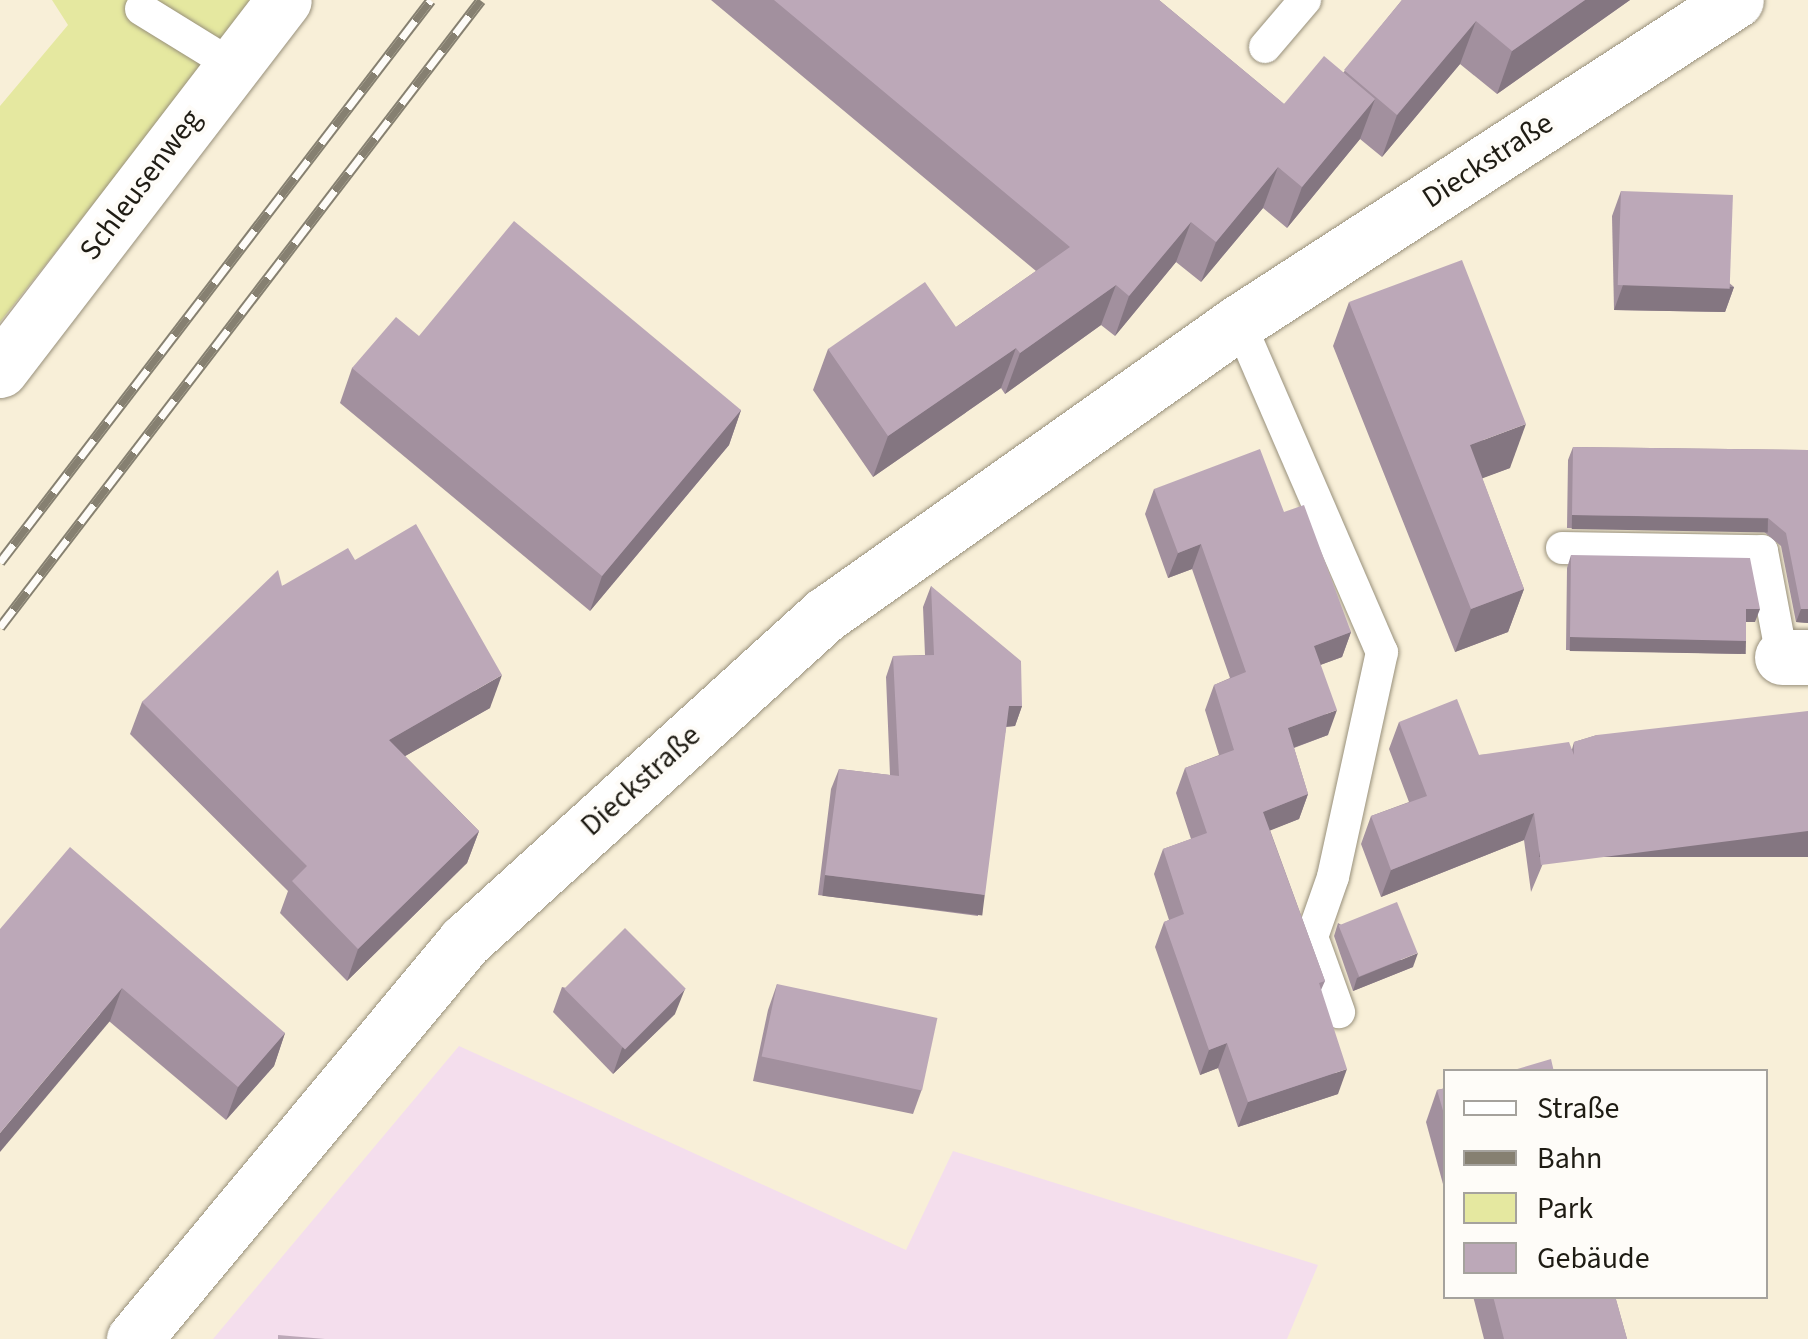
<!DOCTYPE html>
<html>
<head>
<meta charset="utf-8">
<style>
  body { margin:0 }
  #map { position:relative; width:1808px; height:1339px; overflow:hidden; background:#f8efd8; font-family:"Source Sans 3",sans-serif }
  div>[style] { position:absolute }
  .education>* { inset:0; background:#f4deed }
  .green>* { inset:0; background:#e5e8a0 }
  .roads { filter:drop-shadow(0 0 2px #98907b) drop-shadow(0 0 2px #98907b) }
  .lane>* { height:32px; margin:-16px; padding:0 16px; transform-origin:16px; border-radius:16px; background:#fff }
  .street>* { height:55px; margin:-27.5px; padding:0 27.5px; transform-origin:27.5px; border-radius:27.5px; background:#fff }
  .rail>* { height:11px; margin-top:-5.5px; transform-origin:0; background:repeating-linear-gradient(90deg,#fefcf8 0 22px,#868071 0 44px); box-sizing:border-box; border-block:2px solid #868071 }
  .wall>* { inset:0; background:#a2909e }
  .shaded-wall>* { inset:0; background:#847681; transform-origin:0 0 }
  .building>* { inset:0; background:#bca8b8; transform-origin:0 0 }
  span { translate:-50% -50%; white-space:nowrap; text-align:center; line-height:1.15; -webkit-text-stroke:8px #fefcf8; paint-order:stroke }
  .street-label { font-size:30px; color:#1f1c14 }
  .legend { position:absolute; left:1443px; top:1069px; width:325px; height:230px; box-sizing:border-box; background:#fefcf8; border:2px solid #a5a29d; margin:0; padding:12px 18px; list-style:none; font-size:30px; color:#1f1c14 }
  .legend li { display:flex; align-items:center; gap:20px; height:50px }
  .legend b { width:50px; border:2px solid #a5a29d }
</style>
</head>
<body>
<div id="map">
  <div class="education">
    <i style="clip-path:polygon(459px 1046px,906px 1250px,953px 1151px,1318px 1265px,1287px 1339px,213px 1339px)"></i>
  </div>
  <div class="green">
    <i style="clip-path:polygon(52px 0,255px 0,0 322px,0 106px,68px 25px)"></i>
  </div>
  <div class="roads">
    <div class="lane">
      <i style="left:141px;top:9px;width:107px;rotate:31.6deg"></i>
      <i style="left:1265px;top:47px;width:62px;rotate:-49.6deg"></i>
      <i style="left:1239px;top:322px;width:360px;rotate:66.6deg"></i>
      <i style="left:1382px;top:652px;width:230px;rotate:102.3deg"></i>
      <i style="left:1333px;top:877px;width:64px;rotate:109.3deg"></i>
      <i style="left:1312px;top:937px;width:80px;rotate:70.2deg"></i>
      <i style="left:1562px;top:548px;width:200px;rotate:0.9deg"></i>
      <i style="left:1762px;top:551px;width:108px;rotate:79.3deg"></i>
    </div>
    <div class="street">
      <i style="left:0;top:370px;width:466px;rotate:-52.5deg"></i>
      <i style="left:1782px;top:657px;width:26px"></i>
      <i style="left:134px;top:1339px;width:518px;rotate:-50.25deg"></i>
      <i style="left:465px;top:941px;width:487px;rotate:-42.2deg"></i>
      <i style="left:826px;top:614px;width:506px;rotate:-35.26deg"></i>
      <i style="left:1239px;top:322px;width:592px;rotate:-32.94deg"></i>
    </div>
  </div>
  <div class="rail">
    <i style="left:0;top:562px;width:708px;rotate:-52.52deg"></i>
    <i style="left:0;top:627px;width:790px;rotate:-52.51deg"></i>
  </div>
  <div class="wall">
    <i style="clip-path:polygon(711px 0,1159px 0,1284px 104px,1343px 73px,1402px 0,1630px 0,1497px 94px,1460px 64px,1382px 157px,1360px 139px,1287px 228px,1263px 208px,1201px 282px,1176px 262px,1115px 336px,1101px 325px,1005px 394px,1001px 388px,873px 477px,813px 390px,828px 349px,956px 327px,1036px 271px)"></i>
    <i style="clip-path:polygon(1621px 191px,1734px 287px,1725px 312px,1614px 310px,1612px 216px)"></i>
    <i style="clip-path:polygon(1349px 302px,1510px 468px,1482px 478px,1524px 589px,1508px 632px,1455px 652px,1333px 346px)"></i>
    <i style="clip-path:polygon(419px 336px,741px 410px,729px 445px,590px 611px,340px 403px,352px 368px)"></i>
    <i style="clip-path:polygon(1573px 447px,1808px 450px,1808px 623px,1796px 622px,1781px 546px,1763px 531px,1567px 528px,1568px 460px)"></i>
    <i style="clip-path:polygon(1154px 489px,1284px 512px,1351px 632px,1342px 657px,1320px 665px,1328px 735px,1294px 748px,1308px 794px,1299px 819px,1270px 830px,1325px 981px,1321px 990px,1338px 1094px,1238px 1127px,1218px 1068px,1200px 1075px,1155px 947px,1164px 922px,1169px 920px,1154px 874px,1163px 849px,1191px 839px,1176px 793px,1185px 768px,1219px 755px,1205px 710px,1214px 685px,1230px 678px,1192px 569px,1168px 578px,1145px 514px)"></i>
    <i style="clip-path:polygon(1571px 555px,1755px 622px,1746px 622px,1746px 641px,1741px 654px,1566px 650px,1567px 568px)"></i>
    <i style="clip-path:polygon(355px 560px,490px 708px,405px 756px,479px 831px,467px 863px,347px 981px,280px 913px,288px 891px,130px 734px,142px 702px,282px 586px)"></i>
    <i style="clip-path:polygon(931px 586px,1022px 706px,1015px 726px,1006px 727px,978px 916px,818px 895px,831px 789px,839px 769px,890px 775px,886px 677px,893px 656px,925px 655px,923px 607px)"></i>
    <i style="clip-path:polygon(1399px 722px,1479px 755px,1572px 749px,1574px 742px,1597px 735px,1531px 892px,1524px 840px,1381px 897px,1361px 844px,1371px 816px,1409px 802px,1389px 749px)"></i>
    <i style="clip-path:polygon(1338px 923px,1413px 967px,1353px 991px,1334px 936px)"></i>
    <i style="clip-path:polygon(0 929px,285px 1033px,274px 1066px,226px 1120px)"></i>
    <i style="clip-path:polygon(777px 984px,922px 1089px,913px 1114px,753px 1081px,768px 1010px)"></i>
    <i style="clip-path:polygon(562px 987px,675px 1014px,613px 1074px,553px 1012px)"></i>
    <i style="clip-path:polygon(1446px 1088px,1446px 1195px,1426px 1122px,1437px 1090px)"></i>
    <i style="clip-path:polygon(1473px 1296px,1615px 1296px,1627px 1339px,1484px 1339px)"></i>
  </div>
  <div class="shaded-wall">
    <i style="clip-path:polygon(1585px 0,1630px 0,1497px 94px,1512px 51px)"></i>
    <i style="clip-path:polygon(1476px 21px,1460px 64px,1382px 157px,1397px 115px)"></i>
    <i style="clip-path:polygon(1375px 99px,1360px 139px,1287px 228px,1302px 187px)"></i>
    <i style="clip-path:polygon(1278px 167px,1263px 208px,1201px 282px,1216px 242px)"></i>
    <i style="clip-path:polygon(1191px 222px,1176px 262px,1115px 336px,1129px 296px)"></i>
    <i style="clip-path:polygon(1116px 285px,1101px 325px,1005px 394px,1020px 353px)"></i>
    <i style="clip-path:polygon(1623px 285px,1734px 287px,1725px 312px,1614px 310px)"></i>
    <i style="clip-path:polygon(1016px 348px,1001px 388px,873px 477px,888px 436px)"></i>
    <i style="clip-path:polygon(741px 410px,729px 445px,590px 611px,602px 576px)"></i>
    <i style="clip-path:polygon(1526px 424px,1510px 468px,1454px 489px,1470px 445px)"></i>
    <i style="left:1572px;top:515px;width:196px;height:14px;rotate:1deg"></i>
    <i style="clip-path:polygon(1201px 544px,1192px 569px,1168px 578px,1178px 553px)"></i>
    <i style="clip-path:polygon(1524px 589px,1508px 632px,1455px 652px,1471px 609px)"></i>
    <i style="clip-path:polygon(1746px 609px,1760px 609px,1755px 622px,1742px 622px)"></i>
    <i style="clip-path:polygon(1801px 609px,1808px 609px,1808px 623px,1796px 622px)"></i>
    <i style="clip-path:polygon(1351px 632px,1342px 657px,1304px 671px,1314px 646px)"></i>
    <i style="left:1570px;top:637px;width:176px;height:14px;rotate:1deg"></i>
    <i style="clip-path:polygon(502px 675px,490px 708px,377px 772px,389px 740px)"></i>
    <i style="clip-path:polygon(1009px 706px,1022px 706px,1015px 726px,1001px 727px)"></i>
    <i style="clip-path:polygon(1337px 710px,1328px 735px,1279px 753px,1288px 728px)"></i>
    <i style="clip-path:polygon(1308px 794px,1299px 819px,1254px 837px,1263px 812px)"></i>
    <i style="clip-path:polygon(1534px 813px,1524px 840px,1381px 897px,1391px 870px)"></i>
    <i style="clip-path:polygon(479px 831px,467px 863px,347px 981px,358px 949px)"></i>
    <i style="left:1808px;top:831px;width:26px;height:269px;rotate:90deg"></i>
    <i style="left:825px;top:875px;width:161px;height:21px;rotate:7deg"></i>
    <i style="clip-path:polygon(1418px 953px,1413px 967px,1353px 991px,1357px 978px)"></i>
    <i style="clip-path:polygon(122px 988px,110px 1021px,0 1152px,0 1133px)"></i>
    <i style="clip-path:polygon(685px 989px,675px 1014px,613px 1074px,622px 1048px)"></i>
    <i style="clip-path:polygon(285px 1033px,274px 1066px,226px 1120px,238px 1087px)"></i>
    <i style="clip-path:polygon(1227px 1043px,1218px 1068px,1200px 1075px,1209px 1050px)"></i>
    <i style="clip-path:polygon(1347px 1069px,1338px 1094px,1238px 1127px,1248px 1102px)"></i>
  </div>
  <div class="building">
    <i style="clip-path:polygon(774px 0,1159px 0,1284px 104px,1324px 56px,1375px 99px,1302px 187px,1278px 167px,1216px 242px,1191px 222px,1129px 296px,1116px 285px,1020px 353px,1016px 348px,888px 436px,828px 349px,925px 282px,956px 327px,1070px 247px)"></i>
    <i style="clip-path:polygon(1402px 0,1585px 0,1512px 51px,1476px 21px,1397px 115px,1344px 70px)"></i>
    <i style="left:1621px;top:191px;width:112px;height:94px;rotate:2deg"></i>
    <i style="clip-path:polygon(514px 221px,741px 410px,602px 576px,352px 368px,396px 317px,419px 336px)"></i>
    <i style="clip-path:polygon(1462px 260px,1526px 424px,1470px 445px,1524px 589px,1471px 609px,1349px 302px)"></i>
    <i style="clip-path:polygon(1573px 447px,1808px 450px,1808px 609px,1801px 609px,1786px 533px,1768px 518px,1572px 515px)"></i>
    <i style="clip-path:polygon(1260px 449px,1284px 512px,1304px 505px,1351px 632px,1314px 646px,1337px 710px,1288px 728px,1308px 794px,1263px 812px,1325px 981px,1319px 983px,1347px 1069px,1248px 1102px,1227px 1043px,1209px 1050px,1164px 922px,1184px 914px,1163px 849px,1207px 833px,1185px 768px,1234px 750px,1214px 685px,1246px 672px,1201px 544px,1178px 553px,1154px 489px)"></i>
    <i style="clip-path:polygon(416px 524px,502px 675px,389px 740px,479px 831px,358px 949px,292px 881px,307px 866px,142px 702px,278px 570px,282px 586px,348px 548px,355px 560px)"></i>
    <i style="clip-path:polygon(1571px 555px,1750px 558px,1760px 609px,1746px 609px,1746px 641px,1570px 637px)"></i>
    <i style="clip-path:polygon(931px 586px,1021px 661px,1022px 706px,1009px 706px,985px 895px,825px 875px,839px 769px,899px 776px,893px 656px,934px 655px)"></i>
    <i style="clip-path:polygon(1457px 699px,1479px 755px,1569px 742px,1574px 755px,1574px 742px,1597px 735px,1808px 711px,1808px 831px,1541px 865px,1534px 813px,1391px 870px,1371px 816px,1427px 796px,1399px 722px)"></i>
    <i style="clip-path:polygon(70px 847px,285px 1033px,238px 1087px,122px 988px,0 1133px,0 929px)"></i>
    <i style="left:1397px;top:902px;width:55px;height:63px;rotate:68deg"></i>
    <i style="left:625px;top:928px;width:86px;height:86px;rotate:45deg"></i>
    <i style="left:777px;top:984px;width:164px;height:74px;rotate:12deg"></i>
    <i style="clip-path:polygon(1551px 1059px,1554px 1072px,1507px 1072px)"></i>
    <i style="clip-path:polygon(1446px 1088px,1446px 1121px,1437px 1090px)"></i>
    <i style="clip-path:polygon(1493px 1296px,1615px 1296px,1627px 1339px,1504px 1339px)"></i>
    <i style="clip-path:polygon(278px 1335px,325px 1339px,278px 1339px)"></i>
  </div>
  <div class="street-label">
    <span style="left:1488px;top:161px;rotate:-33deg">Dieckstraße</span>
    <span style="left:141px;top:185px;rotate:-53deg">Schleusenweg</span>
    <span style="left:641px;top:781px;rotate:-42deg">Dieckstraße</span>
  </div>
  <ul class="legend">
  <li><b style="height:12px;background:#fff"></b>Straße</li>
  <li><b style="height:12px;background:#868071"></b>Bahn</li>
  <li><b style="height:28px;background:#e5e8a0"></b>Park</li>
  <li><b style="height:28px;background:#bca8b8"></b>Gebäude</li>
  </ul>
</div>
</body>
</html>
